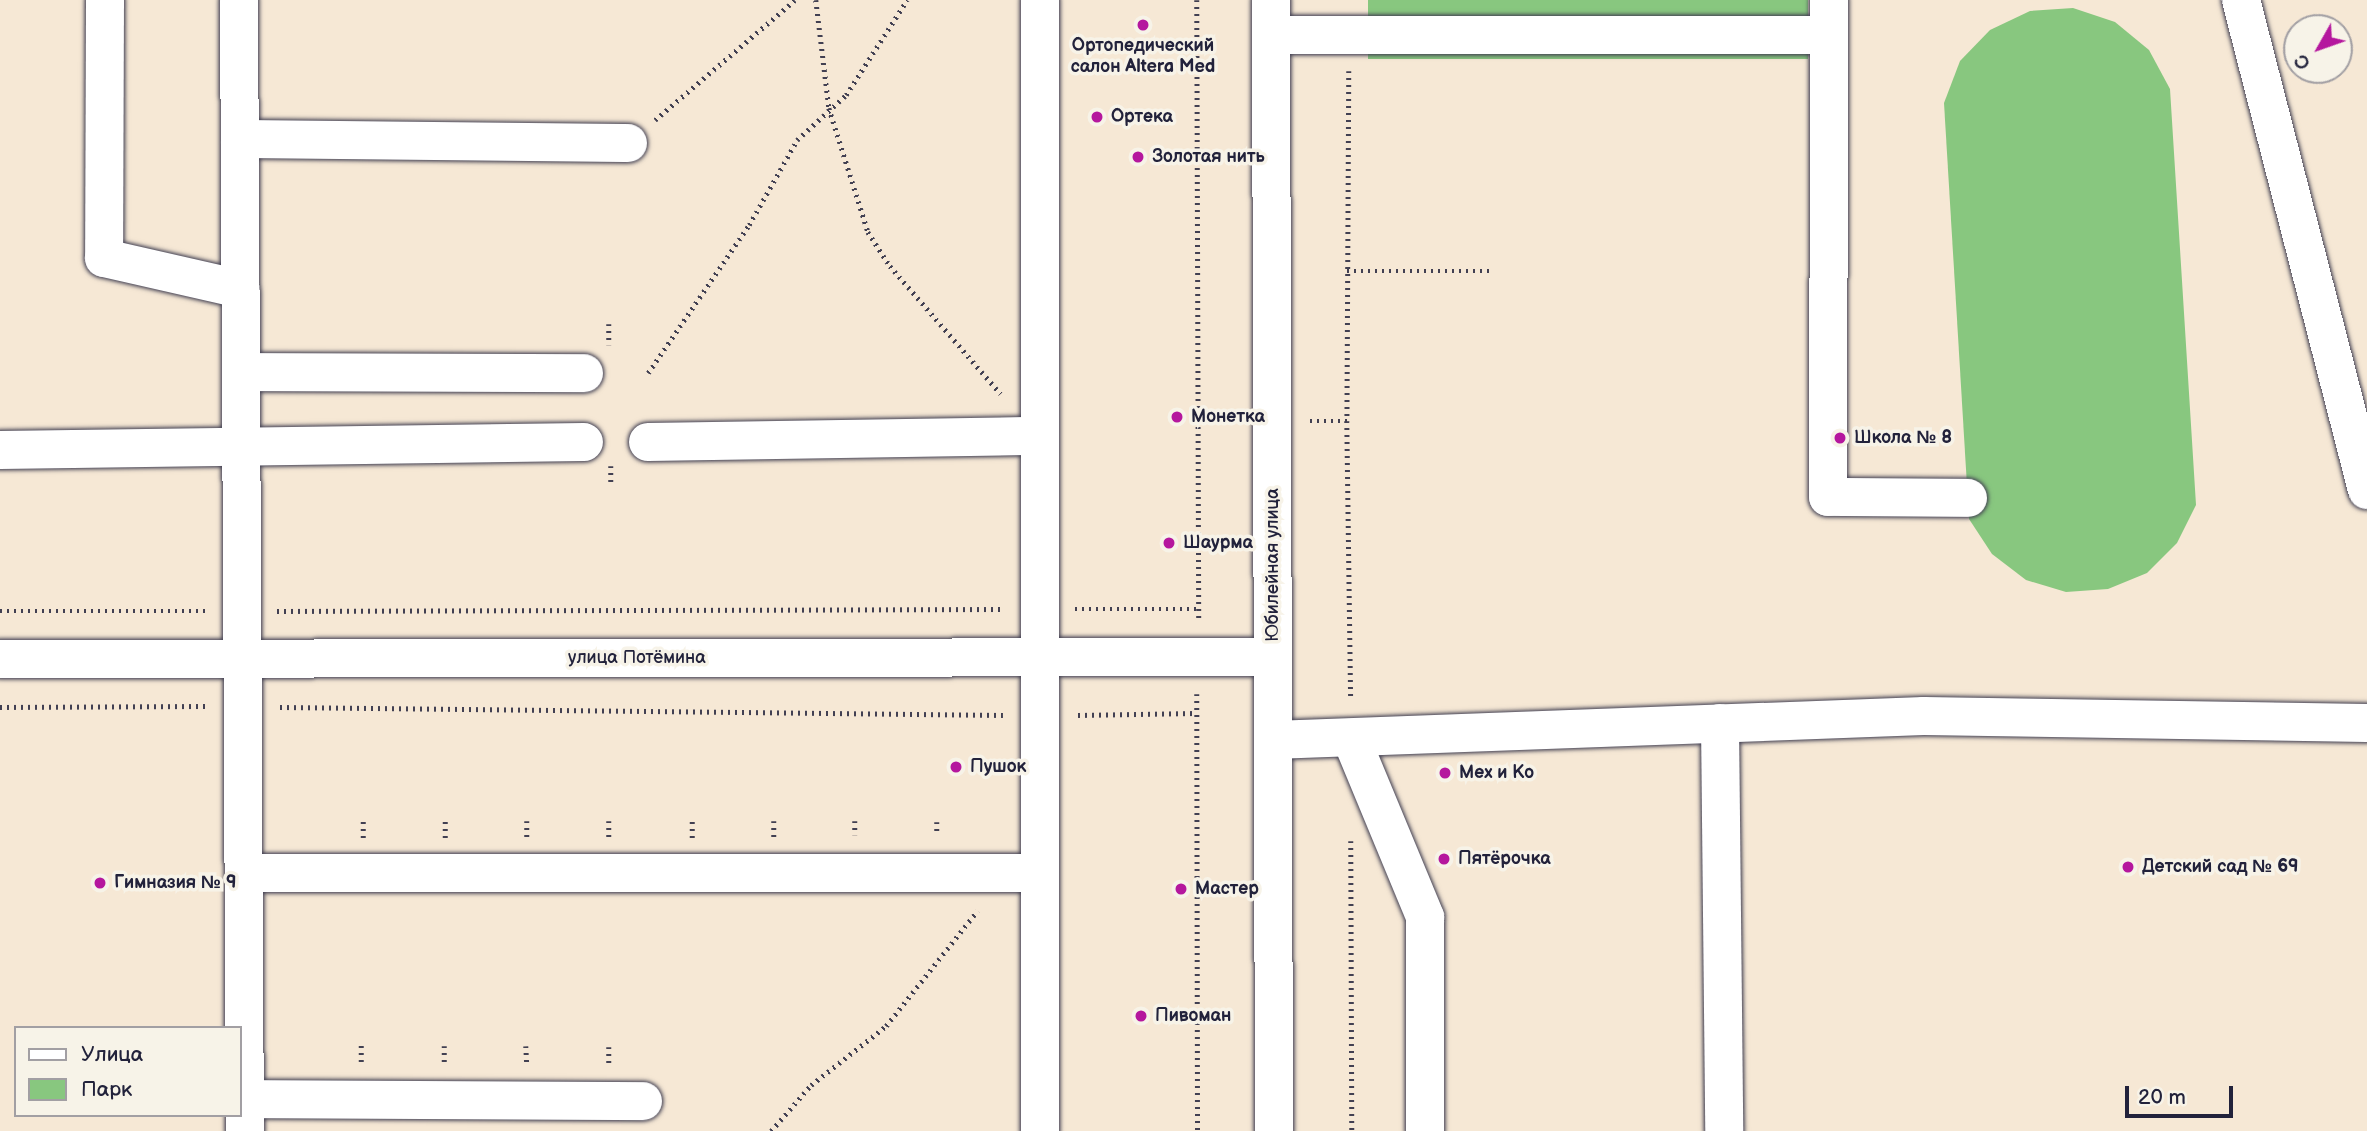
<!DOCTYPE html>
<html>
<head>
<meta charset="utf-8">
<style>
  body { margin:0 }
  #map { position:relative; width:2367px; height:1131px; overflow:hidden; background:#f6e8d5; font-family:"Balsamiq Sans",sans-serif }
  div>[style] { position:absolute }
  .green>* { inset:0; background:#88c77f; transform-origin:0 0 }
  .path>* { height:4.5px; margin-top:-2.25px; transform-origin:0; background:repeating-linear-gradient(90deg,#424052 0 2px,transparent 0 7px) }
  .roads { filter:drop-shadow(0 0 2px #424052) drop-shadow(0 0 2px #424052) }
  .minor>* { height:38px; margin:-19px; padding:0 19px; transform-origin:19px; border-radius:19px; background:#fff }
  .major>* { height:38px; margin:-19px; padding:0 19px; transform-origin:19px; border-radius:19px; background:#fff }
  .dots>* { width:19px; height:19px; translate:-50% -50%; box-sizing:border-box; border:4px solid #f7f3e8; border-radius:50% }
  span { translate:-50% -50%; white-space:nowrap; text-align:center; line-height:1.15; -webkit-text-stroke:7px #f7f3e8; paint-order:stroke }
  .poi-label { font-size:18px; color:#22223b; font-weight:700 }
  .left { translate:0 -50%; text-align:left }
  .street-label { font-size:18px; color:#22223b }
  .legend { position:absolute; left:14px; top:1026px; width:228px; height:91px; box-sizing:border-box; background:#f7f3e8; border:2px solid #a29fa3; margin:0; padding:9px 12px; list-style:none; font-size:21px; color:#22223b }
  .legend li { display:flex; align-items:center; gap:14px; height:35px }
  .legend b { width:35px; border:2px solid #a29fa3 }
  .north { position:absolute; left:2283px; top:14px; width:70px; height:70px; box-sizing:border-box; background:#f7f3e8; border:2px solid #a29fa3; border-radius:50%; rotate:230deg; font-size:19px; font-weight:700; line-height:28px; text-align:center; color:#22223b }
  .north::after { content:''; display:block; margin:auto; width:24px; height:32px; background:#b5179e; clip-path:polygon(50% 0,100% 100%,50% 72%,0 100%) }
  .scale { position:absolute; left:2125px; top:1086px; width:108px; height:32px; box-sizing:border-box; border:4px solid #22223b; border-top:0; padding-left:9px; font-size:21px; line-height:24px; white-space:nowrap; color:#22223b; -webkit-text-stroke:5px #f7f3e8; paint-order:stroke }
</style>
</head>
<body>
<div id="map">
  <div class="green">
    <i style="left:1368px;top:0;width:440px;height:59px"></i>
    <i style="clip-path:polygon(2073px 8px,2115px 22px,2149px 50px,2170px 89px,2196px 505px,2177px 543px,2147px 573px,2108px 589px,2066px 592px,2026px 580px,1992px 554px,1969px 519px,1944px 103px,1960px 61px,1990px 30px,2030px 11px)"></i>
  </div>
  <div class="path">
    <i style="left:816px;top:0;width:109px;rotate:83.1deg"></i>
    <i style="left:829px;top:108px;width:130px;rotate:72.5deg"></i>
    <i style="left:868px;top:232px;width:40px;rotate:57.1deg"></i>
    <i style="left:890px;top:266px;width:169px;rotate:49.1deg"></i>
    <i style="left:1197px;top:0;width:622px;rotate:89.82deg"></i>
    <i style="left:1349px;top:71px;width:350px;rotate:90.3deg"></i>
    <i style="left:1347px;top:421px;width:278px;rotate:89.2deg"></i>
    <i style="left:655px;top:120px;width:184px;rotate:-40.6deg"></i>
    <i style="left:1347px;top:271px;width:144px"></i>
    <i style="left:609px;top:324px;width:21px;rotate:90deg"></i>
    <i style="left:648px;top:373px;width:179px;rotate:-55.7deg"></i>
    <i style="left:749px;top:225px;width:98px;rotate:-60.5deg"></i>
    <i style="left:797px;top:140px;width:67px;rotate:-42.6deg"></i>
    <i style="left:846px;top:95px;width:113px;rotate:-57.3deg"></i>
    <i style="left:1310px;top:421px;width:37px"></i>
    <i style="left:1197px;top:422px;width:38px"></i>
    <i style="left:611px;top:466px;width:17px;rotate:90deg"></i>
    <i style="left:1075px;top:609px;width:124px"></i>
    <i style="left:0;top:611px;width:206px"></i>
    <i style="left:277px;top:611px;width:727px;rotate:-0.16deg"></i>
    <i style="left:1197px;top:694px;width:437px;rotate:89.9deg"></i>
    <i style="left:0;top:707px;width:205px;rotate:-0.3deg"></i>
    <i style="left:280px;top:707px;width:723px;rotate:0.63deg"></i>
    <i style="left:1078px;top:715px;width:118px;rotate:-1deg"></i>
    <i style="left:527px;top:821px;width:17px;rotate:90deg"></i>
    <i style="left:609px;top:821px;width:17px;rotate:90deg"></i>
    <i style="left:774px;top:821px;width:17px;rotate:90deg"></i>
    <i style="left:855px;top:821px;width:14px;rotate:90deg"></i>
    <i style="left:937px;top:822px;width:13px;rotate:90deg"></i>
    <i style="left:363px;top:838px;width:17px;rotate:-90deg"></i>
    <i style="left:445px;top:838px;width:17px;rotate:-90deg"></i>
    <i style="left:692px;top:838px;width:17px;rotate:-90deg"></i>
    <i style="left:1351px;top:841px;width:290px;rotate:89.8deg"></i>
    <i style="left:526px;top:1046px;width:17px;rotate:87deg"></i>
    <i style="left:609px;top:1047px;width:16px;rotate:90deg"></i>
    <i style="left:361px;top:1062px;width:17px;rotate:-90deg"></i>
    <i style="left:444px;top:1062px;width:16px;rotate:-90deg"></i>
    <i style="left:771px;top:1131px;width:61px;rotate:-49deg"></i>
    <i style="left:811px;top:1085px;width:95px;rotate:-38.2deg"></i>
    <i style="left:886px;top:1026px;width:147px;rotate:-51.6deg"></i>
  </div>
  <div class="roads">
    <div class="minor">
      <i style="left:105px;top:0;width:258px;rotate:90.2deg"></i>
      <i style="left:104px;top:258px;width:140px;rotate:12.8deg"></i>
      <i style="left:239px;top:0;width:1131px;rotate:89.7deg"></i>
      <i style="left:1829px;top:0;width:497px;rotate:90.1deg"></i>
      <i style="left:1828px;top:497px;width:140px;rotate:0.4deg"></i>
      <i style="left:2241px;top:0;width:506px;rotate:75.58deg"></i>
      <i style="left:1272px;top:35px;width:557px"></i>
      <i style="left:240px;top:139px;width:388px;rotate:0.6deg"></i>
      <i style="left:241px;top:372px;width:343px;rotate:0.2deg"></i>
      <i style="left:648px;top:442px;width:391px;rotate:-0.9deg"></i>
      <i style="left:0;top:450px;width:584px;rotate:-0.78deg"></i>
      <i style="left:0;top:659px;width:1273px;rotate:-0.09deg"></i>
      <i style="left:1720px;top:723px;width:408px;rotate:89.4deg"></i>
      <i style="left:1351px;top:738px;width:194px;rotate:67.5deg"></i>
      <i style="left:1425px;top:917px;width:214px;rotate:90deg"></i>
      <i style="left:1273px;top:740px;width:651px;rotate:-2.11deg"></i>
      <i style="left:1924px;top:716px;width:443px;rotate:0.9deg"></i>
      <i style="left:244px;top:873px;width:796px"></i>
      <i style="left:1040px;top:873px;width:873px;rotate:-90deg"></i>
      <i style="left:245px;top:1099px;width:398px;rotate:0.3deg"></i>
      <i style="left:1040px;top:1131px;width:258px;rotate:-90deg"></i>
    </div>
    <div class="major">
      <i style="left:1271px;top:0;width:1131px;rotate:89.85deg"></i>
    </div>
  </div>
  <div class="dots">
    <i style="left:1143px;top:25px;background:#b5179e"></i>
    <i style="left:1097px;top:117px;background:#b5179e"></i>
    <i style="left:1138px;top:157px;background:#b5179e"></i>
    <i style="left:1177px;top:417px;background:#b5179e"></i>
    <i style="left:1840px;top:438px;background:#b5179e"></i>
    <i style="left:1169px;top:543px;background:#b5179e"></i>
    <i style="left:956px;top:767px;background:#b5179e"></i>
    <i style="left:1445px;top:773px;background:#b5179e"></i>
    <i style="left:1444px;top:859px;background:#b5179e"></i>
    <i style="left:2128px;top:867px;background:#b5179e"></i>
    <i style="left:100px;top:883px;background:#b5179e"></i>
    <i style="left:1181px;top:889px;background:#b5179e"></i>
    <i style="left:1141px;top:1016px;background:#b5179e"></i>
  </div>
  <div class="poi-label">
    <span style="left:1143px;top:57px">Ортопедический<br>салон Altera Med</span>
    <span class="left" style="left:1111px;top:117px">Ортека</span>
    <span class="left" style="left:1152px;top:157px">Золотая нить</span>
    <span class="left" style="left:1191px;top:417px">Монетка</span>
    <span class="left" style="left:1854px;top:438px">Школа № 8</span>
    <span class="left" style="left:1183px;top:543px">Шаурма</span>
    <span class="left" style="left:970px;top:767px">Пушок</span>
    <span class="left" style="left:1459px;top:773px">Мех и Ко</span>
    <span class="left" style="left:1458px;top:859px">Пятёрочка</span>
    <span class="left" style="left:2142px;top:867px">Детский сад № 69</span>
    <span class="left" style="left:114px;top:883px">Гимназия № 9</span>
    <span class="left" style="left:1195px;top:889px">Мастер</span>
    <span class="left" style="left:1155px;top:1016px">Пивоман</span>
  </div>
  <div class="street-label">
    <span style="left:1273px;top:565px;rotate:-90deg">Юбилейная улица</span>
    <span style="left:637px;top:658px">улица Потёмина</span>
  </div>
  <ul class="legend">
  <li><b style="height:9px;background:#fff"></b>Улица</li>
  <li><b style="height:19px;background:#88c77f"></b>Парк</li>
  </ul>
  <div class="north">С</div>
  <div class="scale">20 m</div>
</div>
</body>
</html>
